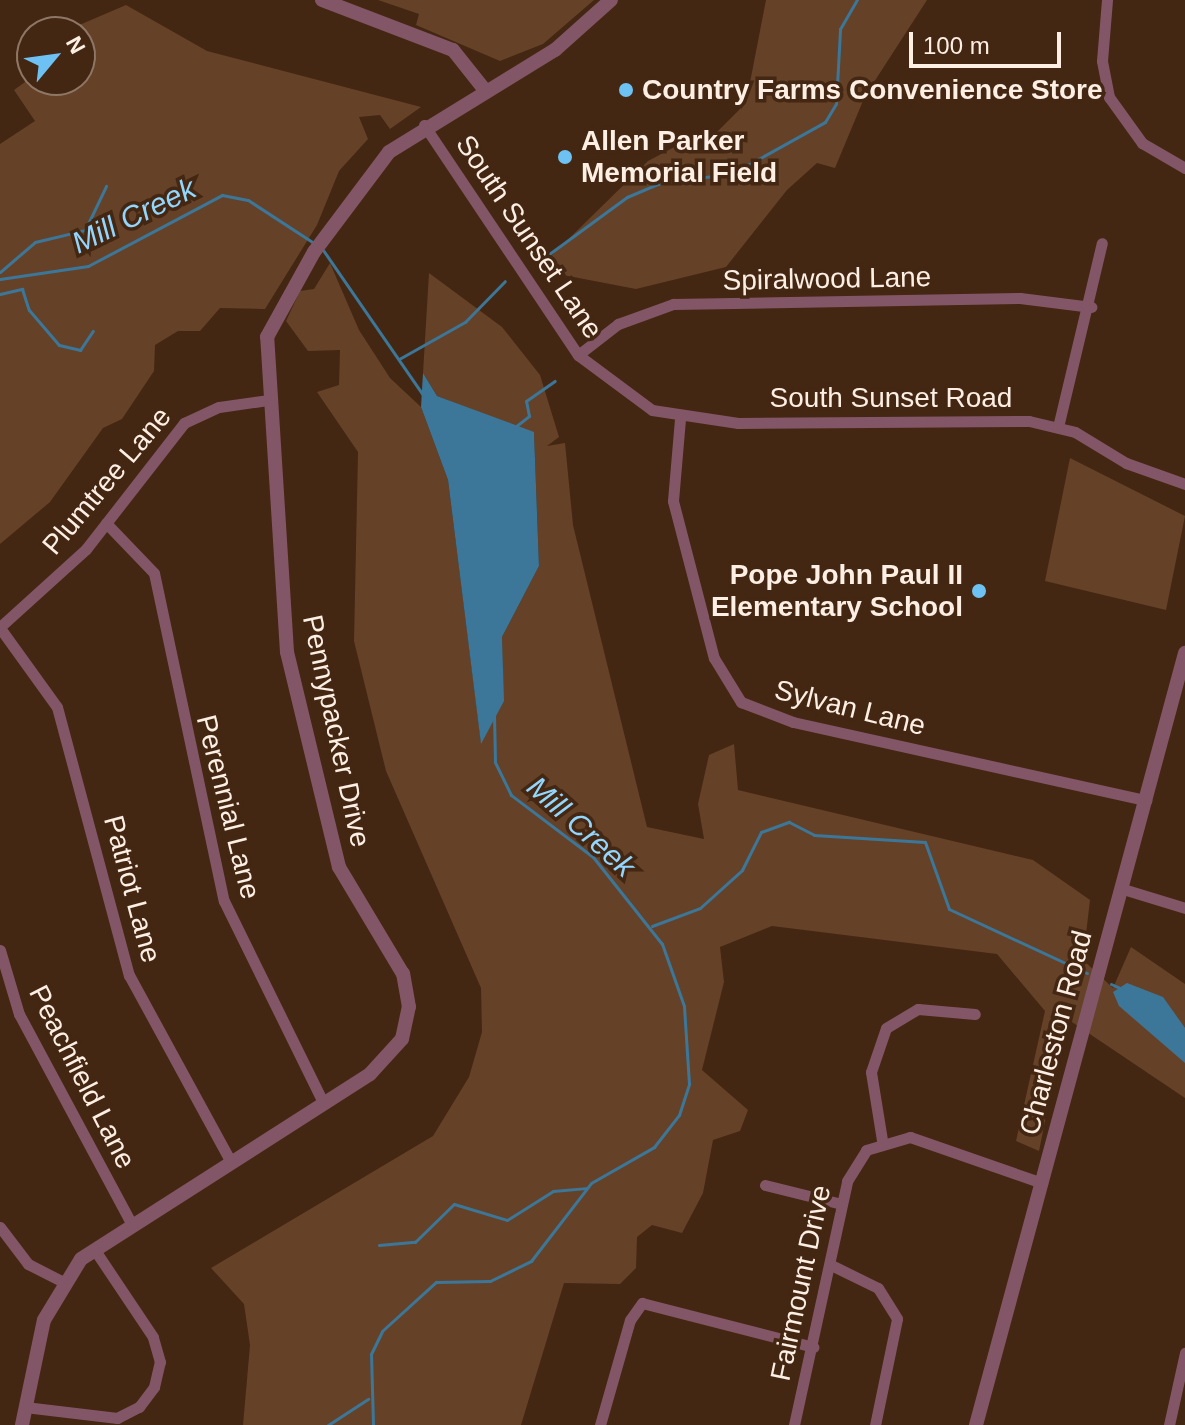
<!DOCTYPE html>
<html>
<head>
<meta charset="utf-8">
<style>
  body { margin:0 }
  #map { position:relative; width:1185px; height:1425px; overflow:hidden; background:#432712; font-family:Helvetica,sans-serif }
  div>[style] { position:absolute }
  .green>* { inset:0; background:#654127 }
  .water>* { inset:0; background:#3c7799 }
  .stream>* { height:3px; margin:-1.5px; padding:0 1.5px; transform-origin:1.5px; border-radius:1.5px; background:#3c7799 }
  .minor>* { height:11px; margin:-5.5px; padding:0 5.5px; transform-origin:5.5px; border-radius:5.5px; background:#835667 }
  .tertiary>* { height:14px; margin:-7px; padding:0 7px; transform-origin:7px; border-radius:7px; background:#835667 }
  .dots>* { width:22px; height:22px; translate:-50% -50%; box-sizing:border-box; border:4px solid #432712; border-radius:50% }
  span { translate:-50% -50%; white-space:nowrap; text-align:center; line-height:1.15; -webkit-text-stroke:7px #432712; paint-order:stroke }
  .poi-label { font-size:28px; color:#feefe4; font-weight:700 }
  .left { translate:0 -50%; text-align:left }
  .right { translate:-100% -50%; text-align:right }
  .street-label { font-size:28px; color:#feefe4 }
  .water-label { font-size:30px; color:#92d6fe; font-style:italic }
  .north { position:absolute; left:16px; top:16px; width:80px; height:80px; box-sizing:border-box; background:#432712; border:2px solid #8e7766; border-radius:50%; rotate:61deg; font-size:22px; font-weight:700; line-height:32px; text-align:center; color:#feefe4 }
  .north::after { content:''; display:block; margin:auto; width:28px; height:36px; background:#6dc2f3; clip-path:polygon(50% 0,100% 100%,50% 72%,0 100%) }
  .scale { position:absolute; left:909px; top:32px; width:152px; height:36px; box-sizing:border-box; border:4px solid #feefe4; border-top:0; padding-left:10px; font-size:24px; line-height:28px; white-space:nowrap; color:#feefe4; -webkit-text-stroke:6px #432712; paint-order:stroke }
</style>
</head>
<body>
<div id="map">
  <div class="green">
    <i style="clip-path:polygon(378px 0,594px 0,543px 44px,500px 61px,416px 25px,419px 14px)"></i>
    <i style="clip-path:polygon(766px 0,927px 0,865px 96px,835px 168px,817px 163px,787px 190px,726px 267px,636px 289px,537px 270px,648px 161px,680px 144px,709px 140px,746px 103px)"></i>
    <i style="clip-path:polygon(126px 5px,207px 51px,421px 107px,390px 129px,380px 115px,359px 117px,368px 139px,339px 171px,317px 225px,265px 309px,220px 308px,200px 331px,178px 331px,155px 345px,154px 371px,122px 419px,103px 428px,50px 502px,0 544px,0 144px,35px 121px,14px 90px,32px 77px,80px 80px,80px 32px,63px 32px)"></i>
    <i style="clip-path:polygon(330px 263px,359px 330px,390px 378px,421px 407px,448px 480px,481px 742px,503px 701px,502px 637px,539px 566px,534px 433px,437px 396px,423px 373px,429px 273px,502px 327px,540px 375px,559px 437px,547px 446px,565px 443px,573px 525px,647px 827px,704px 839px,698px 804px,709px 755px,734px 744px,738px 790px,1033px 860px,1090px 900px,1083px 960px,1113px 988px,1131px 947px,1185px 984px,1185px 1098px,1066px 1018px,1039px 1151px,1016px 1141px,1045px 1011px,997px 954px,772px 926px,720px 947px,724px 982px,702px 1070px,748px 1110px,740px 1131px,713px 1140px,703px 1193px,682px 1233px,652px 1225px,637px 1237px,636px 1268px,620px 1284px,564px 1283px,521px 1425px,243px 1425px,250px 1345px,244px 1304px,211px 1268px,433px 1136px,469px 1077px,482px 1032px,481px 988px,386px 771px,354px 641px,358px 452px,317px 392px,339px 385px,340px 350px,308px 351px,286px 321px,300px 291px,314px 289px)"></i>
    <i style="clip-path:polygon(1070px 458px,1185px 516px,1166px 610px,1045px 581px)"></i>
  </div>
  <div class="water">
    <i style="clip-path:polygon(423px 373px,437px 396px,534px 432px,539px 566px,502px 637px,504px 701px,481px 744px,448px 480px,421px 407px)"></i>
    <i style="clip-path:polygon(1127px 983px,1163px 997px,1185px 1028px,1185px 1063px,1119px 1006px,1113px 992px)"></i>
  </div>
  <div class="stream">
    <i style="left:323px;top:250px;width:176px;rotate:55.4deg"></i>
    <i style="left:545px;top:257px;width:102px;rotate:-36.2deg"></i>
    <i style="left:627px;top:197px;width:33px;rotate:-23deg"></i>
    <i style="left:657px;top:184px;width:77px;rotate:-8.2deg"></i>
    <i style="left:733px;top:173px;width:105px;rotate:-29deg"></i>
    <i style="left:825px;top:122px;width:21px;rotate:-59deg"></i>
    <i style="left:836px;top:104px;width:75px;rotate:-86.9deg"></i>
    <i style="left:840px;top:29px;width:34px;rotate:-60deg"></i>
    <i style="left:0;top:272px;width:46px;rotate:-40.6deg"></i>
    <i style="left:35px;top:242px;width:51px;rotate:-13.5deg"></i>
    <i style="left:85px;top:230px;width:49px;rotate:-64.5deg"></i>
    <i style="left:0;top:279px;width:89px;rotate:-8.4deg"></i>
    <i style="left:88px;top:266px;width:152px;rotate:-27.9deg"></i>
    <i style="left:222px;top:195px;width:26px;rotate:11deg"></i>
    <i style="left:248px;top:200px;width:79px;rotate:33.1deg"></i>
    <i style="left:0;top:294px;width:23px;rotate:-13deg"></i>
    <i style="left:22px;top:289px;width:22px;rotate:72deg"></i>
    <i style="left:29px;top:310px;width:46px;rotate:49.4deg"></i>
    <i style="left:59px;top:345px;width:22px;rotate:13deg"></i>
    <i style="left:80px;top:350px;width:23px;rotate:-56deg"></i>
    <i style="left:399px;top:359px;width:76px;rotate:-29.3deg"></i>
    <i style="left:465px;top:322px;width:57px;rotate:-45.7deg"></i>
    <i style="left:515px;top:427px;width:18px;rotate:-38deg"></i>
    <i style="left:529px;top:416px;width:15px;rotate:-101deg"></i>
    <i style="left:526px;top:401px;width:35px;rotate:-35deg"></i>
    <i style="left:652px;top:926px;width:51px;rotate:-20.6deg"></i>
    <i style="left:700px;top:908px;width:57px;rotate:-42.1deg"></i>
    <i style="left:742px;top:870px;width:42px;rotate:-63.4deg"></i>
    <i style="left:761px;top:832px;width:30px;rotate:-20deg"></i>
    <i style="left:789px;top:822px;width:28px;rotate:27deg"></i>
    <i style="left:814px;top:835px;width:111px;rotate:3.6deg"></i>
    <i style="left:925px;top:842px;width:71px;rotate:70.3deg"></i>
    <i style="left:949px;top:909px;width:152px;rotate:24.9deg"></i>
    <i style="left:1111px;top:984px;width:12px;rotate:24deg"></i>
    <i style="left:379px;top:1245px;width:36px;rotate:-5deg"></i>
    <i style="left:415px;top:1242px;width:54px;rotate:-44.3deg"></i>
    <i style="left:454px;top:1204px;width:55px;rotate:16.8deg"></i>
    <i style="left:507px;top:1220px;width:54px;rotate:-32.2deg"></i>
    <i style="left:553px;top:1191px;width:33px;rotate:-5deg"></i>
    <i style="left:328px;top:1425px;width:48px;rotate:-33deg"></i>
    <i style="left:373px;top:1425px;width:71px;rotate:-91.6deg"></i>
    <i style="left:371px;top:1354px;width:25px;rotate:-64deg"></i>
    <i style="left:382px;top:1331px;width:73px;rotate:-42.2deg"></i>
    <i style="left:436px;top:1282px;width:54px;rotate:-1.1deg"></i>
    <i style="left:490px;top:1281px;width:46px;rotate:-26deg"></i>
    <i style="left:531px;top:1261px;width:98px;rotate:-52.4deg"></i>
    <i style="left:591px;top:1183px;width:73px;rotate:-29.7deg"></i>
    <i style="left:654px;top:1147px;width:41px;rotate:-52deg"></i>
    <i style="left:679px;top:1115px;width:33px;rotate:-72deg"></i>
    <i style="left:689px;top:1084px;width:78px;rotate:-93.7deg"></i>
    <i style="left:684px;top:1006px;width:66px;rotate:-109.5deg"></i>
    <i style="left:662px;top:944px;width:111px;rotate:-128.4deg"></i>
    <i style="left:593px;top:857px;width:103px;rotate:-142.9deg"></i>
    <i style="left:511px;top:795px;width:37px;rotate:-116deg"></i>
    <i style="left:495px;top:762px;width:46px;rotate:-91.2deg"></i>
  </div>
  <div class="minor">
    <i style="left:1107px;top:0;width:61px;rotate:94.7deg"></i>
    <i style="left:1102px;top:61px;width:37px;rotate:79deg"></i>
    <i style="left:1109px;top:97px;width:57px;rotate:54.3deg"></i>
    <i style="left:1142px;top:143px;width:50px;rotate:30.2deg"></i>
    <i style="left:424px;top:125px;width:277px;rotate:56.2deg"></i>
    <i style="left:578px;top:355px;width:92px;rotate:36.6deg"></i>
    <i style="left:652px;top:410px;width:87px;rotate:8.6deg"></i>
    <i style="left:738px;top:423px;width:291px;rotate:-0.4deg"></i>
    <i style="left:1029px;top:421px;width:47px;rotate:13.4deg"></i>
    <i style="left:1075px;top:432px;width:60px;rotate:31.3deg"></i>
    <i style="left:1126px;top:463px;width:63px;rotate:19.6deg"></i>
    <i style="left:578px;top:355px;width:51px;rotate:-37.8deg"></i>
    <i style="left:618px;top:324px;width:59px;rotate:-20deg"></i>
    <i style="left:673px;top:304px;width:347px;rotate:-1deg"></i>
    <i style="left:1020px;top:298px;width:72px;rotate:7.2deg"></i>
    <i style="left:680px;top:419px;width:82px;rotate:94.9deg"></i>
    <i style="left:673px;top:501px;width:162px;rotate:75.4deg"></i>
    <i style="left:714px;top:658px;width:52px;rotate:58.5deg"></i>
    <i style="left:741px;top:702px;width:56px;rotate:21deg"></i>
    <i style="left:793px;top:722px;width:362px;rotate:12.5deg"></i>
    <i style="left:1058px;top:427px;width:189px;rotate:-76.6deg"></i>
    <i style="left:106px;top:523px;width:69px;rotate:46.2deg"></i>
    <i style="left:154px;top:573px;width:335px;rotate:78deg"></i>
    <i style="left:224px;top:901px;width:224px;rotate:63.8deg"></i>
    <i style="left:0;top:627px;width:116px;rotate:-42.2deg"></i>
    <i style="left:86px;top:549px;width:160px;rotate:-52.1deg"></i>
    <i style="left:184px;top:423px;width:38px;rotate:-25deg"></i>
    <i style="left:219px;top:407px;width:49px;rotate:-8.1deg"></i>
    <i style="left:0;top:628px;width:97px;rotate:54.2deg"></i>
    <i style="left:57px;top:707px;width:278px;rotate:75deg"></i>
    <i style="left:129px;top:975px;width:211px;rotate:61.4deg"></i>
    <i style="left:1123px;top:889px;width:65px;rotate:17deg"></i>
    <i style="left:0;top:950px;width:67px;rotate:73.5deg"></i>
    <i style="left:19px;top:1014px;width:237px;rotate:61.8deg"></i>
    <i style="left:882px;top:1140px;width:69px;rotate:-99.2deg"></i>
    <i style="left:871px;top:1072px;width:46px;rotate:-71.2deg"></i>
    <i style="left:886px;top:1028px;width:37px;rotate:-31deg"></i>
    <i style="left:918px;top:1009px;width:57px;rotate:5deg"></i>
    <i style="left:765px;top:1185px;width:79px;rotate:13.9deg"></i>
    <i style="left:0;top:1227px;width:46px;rotate:52.9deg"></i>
    <i style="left:28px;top:1264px;width:39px;rotate:27deg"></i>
    <i style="left:831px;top:1265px;width:52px;rotate:26.1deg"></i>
    <i style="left:878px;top:1288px;width:36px;rotate:58deg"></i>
    <i style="left:897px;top:1319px;width:108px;rotate:101.7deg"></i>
    <i style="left:25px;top:1407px;width:93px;rotate:6.8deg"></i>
    <i style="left:117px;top:1418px;width:25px;rotate:-27deg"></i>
    <i style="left:139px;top:1407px;width:25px;rotate:-53deg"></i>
    <i style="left:154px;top:1387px;width:26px;rotate:-77deg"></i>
    <i style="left:160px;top:1362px;width:26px;rotate:-106deg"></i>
    <i style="left:153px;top:1337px;width:106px;rotate:-123.8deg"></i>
    <i style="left:600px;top:1425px;width:109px;rotate:-74.1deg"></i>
    <i style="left:630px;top:1320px;width:21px;rotate:-55deg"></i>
    <i style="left:642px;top:1303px;width:177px;rotate:14.4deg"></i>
    <i style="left:794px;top:1425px;width:250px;rotate:-77.7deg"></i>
    <i style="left:847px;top:1181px;width:36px;rotate:-58deg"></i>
    <i style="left:866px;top:1150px;width:46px;rotate:-16.5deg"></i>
    <i style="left:910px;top:1137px;width:140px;rotate:19.2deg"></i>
    <i style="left:1169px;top:1425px;width:74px;rotate:-77.5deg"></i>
  </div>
  <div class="tertiary">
    <i style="left:322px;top:0;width:140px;rotate:20.9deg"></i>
    <i style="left:453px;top:50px;width:50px;rotate:51.5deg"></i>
    <i style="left:22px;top:1425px;width:107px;rotate:-78.2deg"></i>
    <i style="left:44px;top:1320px;width:71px;rotate:-58.8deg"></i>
    <i style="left:81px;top:1259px;width:343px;rotate:-32.6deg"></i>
    <i style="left:370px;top:1074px;width:47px;rotate:-47.6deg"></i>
    <i style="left:402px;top:1039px;width:33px;rotate:-78deg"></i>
    <i style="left:409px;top:1007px;width:34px;rotate:-100deg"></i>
    <i style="left:403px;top:974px;width:125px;rotate:-120.9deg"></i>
    <i style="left:339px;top:867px;width:221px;rotate:-103.6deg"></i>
    <i style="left:287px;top:652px;width:316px;rotate:-93.6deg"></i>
    <i style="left:267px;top:337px;width:97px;rotate:-61.1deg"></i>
    <i style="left:314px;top:252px;width:125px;rotate:-53.1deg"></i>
    <i style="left:389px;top:152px;width:195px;rotate:-31.6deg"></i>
    <i style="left:555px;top:50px;width:75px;rotate:-41.8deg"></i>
    <i style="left:976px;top:1425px;width:800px;rotate:-74.85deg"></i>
  </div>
  <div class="dots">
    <i style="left:626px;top:90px;background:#6dc2f3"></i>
    <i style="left:565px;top:157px;background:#6dc2f3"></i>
    <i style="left:979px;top:591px;background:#6dc2f3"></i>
  </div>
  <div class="poi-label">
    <span class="left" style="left:642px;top:90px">Country Farms Convenience Store</span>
    <span class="left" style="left:581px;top:157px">Allen Parker<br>Memorial Field</span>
    <span class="right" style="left:963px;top:591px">Pope John Paul II<br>Elementary School</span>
  </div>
  <div class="street-label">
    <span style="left:529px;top:237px;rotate:56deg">South Sunset Lane</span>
    <span style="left:827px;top:279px;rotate:-1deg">Spiralwood Lane</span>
    <span style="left:891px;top:398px">South Sunset Road</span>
    <span style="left:107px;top:481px;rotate:-50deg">Plumtree Lane</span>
    <span style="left:850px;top:708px;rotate:14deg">Sylvan Lane</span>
    <span style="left:336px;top:731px;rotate:78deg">Pennypacker Drive</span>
    <span style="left:228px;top:807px;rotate:76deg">Perennial Lane</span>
    <span style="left:132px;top:889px;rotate:75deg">Patriot Lane</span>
    <span style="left:1056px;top:1033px;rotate:-75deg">Charleston Road</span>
    <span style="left:82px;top:1077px;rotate:63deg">Peachfield Lane</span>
    <span style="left:801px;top:1283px;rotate:-78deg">Fairmount Drive</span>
  </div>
  <div class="water-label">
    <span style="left:134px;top:216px;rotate:-26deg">Mill Creek</span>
    <span style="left:581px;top:827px;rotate:42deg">Mill Creek</span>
  </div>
  <div class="north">N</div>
  <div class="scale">100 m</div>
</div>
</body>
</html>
